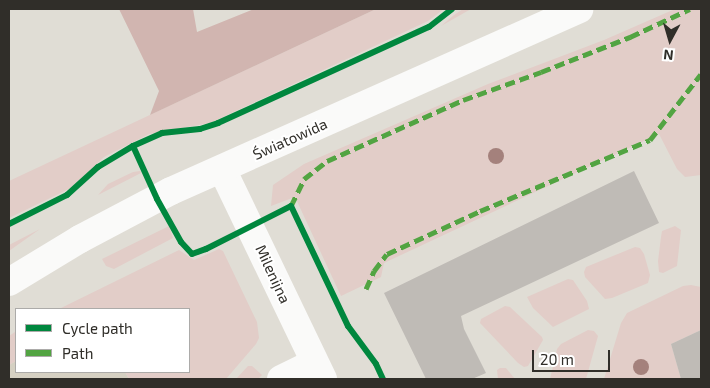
<!DOCTYPE html>
<html>
<head>
<meta charset="utf-8">
<style>
  body { margin:0 }
  #map { position:relative; width:710px; height:388px; overflow:hidden; background:#e0ddd5; font-family:"Exo 2",sans-serif }
  div>[style] { position:absolute }
  .built>* { inset:0; background:#d5d0c2 }
  .green>* { inset:0; background:#e2cdc8 }
  .forest>* { inset:0; background:#d1b5b0 }
  .building>* { inset:0; background:#bfbbb6 }
  .street>* { height:28px; margin:-14px; padding:0 14px; transform-origin:14px; border-radius:14px; background:#fafaf9 }
  .secondary>* { height:28px; margin:-14px; padding:0 14px; transform-origin:14px; border-radius:14px; background:#fafaf9 }
  .quiet>* { height:5px; margin-top:-2.5px; transform-origin:0; background:repeating-linear-gradient(90deg,#52a442 0 10px,transparent 0 15px) }
  .cycleway>* { height:6px; margin:-3px; padding:0 3px; transform-origin:3px; border-radius:3px; background:#00873e }
  .trees>* { width:16px; height:16px; margin:-8px; border-radius:50%; background:#a4817c }
  span { translate:-50% -50%; white-space:nowrap; text-align:center; line-height:1.15; -webkit-text-stroke:4px #fff; paint-order:stroke }
  .street-label { font-size:15px; color:#302e29 }
  .frame { position:absolute; inset:0; border:10px solid #302e29; pointer-events:none }
  .legend { position:absolute; left:15px; top:308px; width:175px; height:65px; box-sizing:border-box; background:#fff; border:1px solid #acaba9; margin:0; padding:6px 9px; list-style:none; font-size:15px; color:#302e29 }
  .legend li { display:flex; align-items:center; gap:10px; height:25px }
  .legend b { width:25px; border:1px solid #acaba9 }
  .north { position:absolute; left:645px; top:15px; width:50px; height:50px; -webkit-text-stroke:4px #fff; paint-order:stroke; rotate:186deg; font-size:14px; font-weight:700; line-height:20px; text-align:center; color:#302e29 }
  .north::after { content:''; display:block; margin:auto; width:18px; height:22px; background:#302e29; clip-path:polygon(50% 0,100% 100%,50% 72%,0 100%) }
  .scale { position:absolute; left:532px; top:350px; width:78px; height:22px; box-sizing:border-box; border:2px solid #302e29; border-top:0; padding-left:6px; font-size:15px; line-height:18px; white-space:nowrap; color:#302e29; -webkit-text-stroke:4px #fff; paint-order:stroke }
</style>
</head>
<body>
<div id="map">
  <div class="built">
    <i style="clip-path:polygon(16px 361px,16px 372px,125px 372px,129px 379px,9px 379px,9px 365px)"></i>
  </div>
  <div class="green">
    <i style="clip-path:polygon(376px 9px,444px 9px,428px 21px,210px 123px,149px 134px,104px 157px,71px 188px,9px 218px,9px 181px)"></i>
    <i style="clip-path:polygon(463px 9px,471px 9px,441px 26px,454px 15px)"></i>
    <i style="clip-path:polygon(675px 9px,701px 9px,701px 175px,685px 177px,677px 169px,659px 134px,384px 263px,381px 277px,341px 296px,295px 197px,271px 206px,273px 185px,304px 164px,488px 84px,604px 40px)"></i>
    <i style="clip-path:polygon(140px 171px,141px 173px,98px 195px,108px 184px,133px 172px)"></i>
    <i style="clip-path:polygon(169px 226px,173px 238px,114px 269px,106px 266px,102px 259px)"></i>
    <i style="clip-path:polygon(675px 226px,681px 230px,677px 266px,663px 273px,659px 272px,658px 261px,661px 237px,662px 231px)"></i>
    <i style="clip-path:polygon(40px 229px,9px 251px,9px 245px)"></i>
    <i style="clip-path:polygon(635px 247px,640px 248px,644px 254px,650px 275px,648px 283px,612px 298px,605px 299px,585px 277px,584px 272px,586px 267px)"></i>
    <i style="clip-path:polygon(219px 249px,223px 251px,257px 322px,259px 338px,256px 344px,226px 379px,129px 379px,125px 372px,189px 372px,189px 309px,59px 309px,179px 250px,194px 260px)"></i>
    <i style="clip-path:polygon(568px 279px,573px 280px,587px 301px,589px 309px,553px 327px,533px 308px,527px 297px)"></i>
    <i style="clip-path:polygon(691px 285px,701px 287px,701px 330px,671px 344px,681px 379px,604px 379px,621px 323px,627px 313px,683px 286px)"></i>
    <i style="clip-path:polygon(505px 306px,510px 307px,542px 337px,543px 340px,528px 366px,524px 367px,518px 363px,480px 323px,481px 319px)"></i>
    <i style="clip-path:polygon(588px 330px,594px 331px,598px 336px,586px 379px,550px 379px,557px 349px,561px 344px)"></i>
    <i style="clip-path:polygon(15px 332px,16px 361px,9px 365px,9px 336px)"></i>
    <i style="clip-path:polygon(248px 366px,252px 366px,262px 375px,258px 379px,236px 379px)"></i>
    <i style="clip-path:polygon(500px 368px,506px 368px,515px 379px,498px 379px,497px 370px)"></i>
  </div>
  <div class="forest">
    <i style="clip-path:polygon(119px 9px,193px 9px,197px 32px,254px 9px,376px 9px,150px 115px,159px 91px)"></i>
  </div>
  <div class="building">
    <i style="clip-path:polygon(634px 171px,659px 223px,461px 316px,464px 329px,486px 373px,472px 379px,426px 379px,384px 293px)"></i>
    <i style="clip-path:polygon(701px 330px,701px 379px,681px 379px,671px 344px)"></i>
  </div>
  <div class="street">
    <i style="left:222px;top:169px;width:233px;rotate:64.3deg"></i>
    <i style="left:281px;top:379px;width:37px;rotate:-26deg"></i>
  </div>
  <div class="secondary">
    <i style="left:9px;top:282px;width:83px;rotate:-31.2deg"></i>
    <i style="left:80px;top:239px;width:103px;rotate:-27.8deg"></i>
    <i style="left:171px;top:191px;width:447px;rotate:-24deg"></i>
  </div>
  <div class="quiet">
    <i style="left:291px;top:206px;width:30px;rotate:-64deg"></i>
    <i style="left:304px;top:179px;width:29px;rotate:-38deg"></i>
    <i style="left:327px;top:161px;width:149px;rotate:-24.2deg"></i>
    <i style="left:463px;top:100px;width:83px;rotate:-19.7deg"></i>
    <i style="left:541px;top:72px;width:96px;rotate:-21.5deg"></i>
    <i style="left:630px;top:37px;width:66px;rotate:-25deg"></i>
    <i style="left:366px;top:289px;width:20px;rotate:-66deg"></i>
    <i style="left:374px;top:271px;width:21px;rotate:-53deg"></i>
    <i style="left:387px;top:254px;width:102px;rotate:-24.8deg"></i>
    <i style="left:480px;top:211px;width:184px;rotate:-22.7deg"></i>
    <i style="left:650px;top:140px;width:83px;rotate:-52.3deg"></i>
  </div>
  <div class="cycleway">
    <i style="left:133px;top:146px;width:32px;rotate:-24deg"></i>
    <i style="left:162px;top:133px;width:38px;rotate:-6deg"></i>
    <i style="left:200px;top:129px;width:19px;rotate:-18deg"></i>
    <i style="left:218px;top:123px;width:232px;rotate:-24.5deg"></i>
    <i style="left:429px;top:27px;width:29px;rotate:-38deg"></i>
    <i style="left:9px;top:224px;width:65px;rotate:-26.6deg"></i>
    <i style="left:67px;top:195px;width:42px;rotate:-42.1deg"></i>
    <i style="left:98px;top:167px;width:41px;rotate:-31deg"></i>
    <i style="left:133px;top:146px;width:58px;rotate:65.6deg"></i>
    <i style="left:157px;top:199px;width:49px;rotate:60.8deg"></i>
    <i style="left:181px;top:242px;width:16px;rotate:47deg"></i>
    <i style="left:192px;top:254px;width:15px;rotate:-20deg"></i>
    <i style="left:206px;top:249px;width:95px;rotate:-26.8deg"></i>
    <i style="left:291px;top:206px;width:133px;rotate:64.6deg"></i>
    <i style="left:348px;top:326px;width:47px;rotate:53.6deg"></i>
    <i style="left:376px;top:364px;width:17px;rotate:65deg"></i>
  </div>
  <div class="trees">
    <i style="left:496px;top:156px"></i>
    <i style="left:641px;top:367px"></i>
  </div>
  <div class="street-label">
    <span style="left:290px;top:139px;rotate:-24deg">Światowida</span>
    <span style="left:273px;top:274px;rotate:65deg">Milenijna</span>
  </div>
  <div class="frame"></div>
  <ul class="legend">
  <li><b style="height:6px;background:#00873e"></b>Cycle path</li>
  <li><b style="height:6px;background:#52a442"></b>Path</li>
  </ul>
  <div class="north">N</div>
  <div class="scale">20 m</div>
</div>
</body>
</html>
